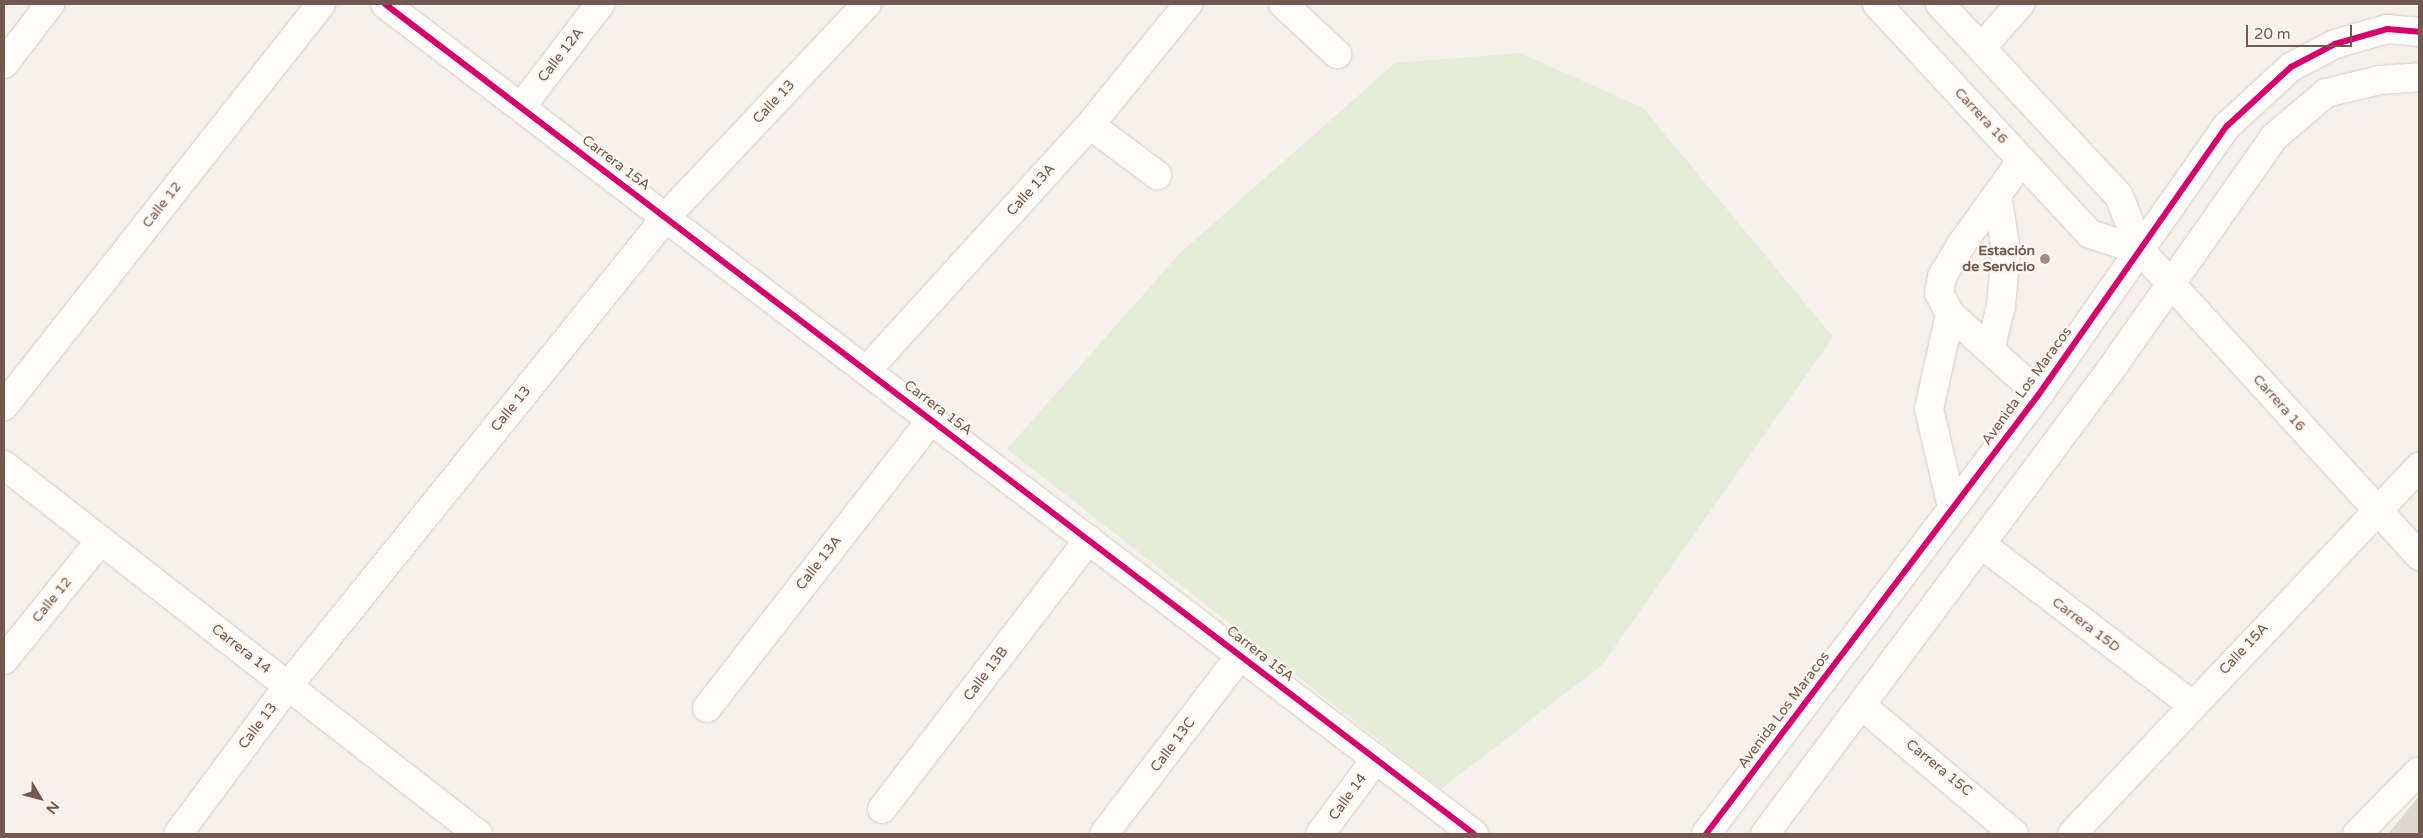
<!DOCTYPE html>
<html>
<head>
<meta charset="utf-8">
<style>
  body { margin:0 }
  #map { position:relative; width:2423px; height:838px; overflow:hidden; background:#f6f1ec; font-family:"Varela Round",sans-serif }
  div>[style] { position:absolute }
  .green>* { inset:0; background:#e5ecd8 }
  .building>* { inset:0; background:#dfd7d2 }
  .roads { filter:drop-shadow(0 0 1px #d3cdc7) drop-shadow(0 0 1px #d3cdc7) }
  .minor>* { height:28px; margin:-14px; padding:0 14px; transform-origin:14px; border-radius:14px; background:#fefdfc }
  .cycleway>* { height:6px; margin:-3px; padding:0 3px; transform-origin:3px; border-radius:3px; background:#d6006c }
  .dots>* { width:14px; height:14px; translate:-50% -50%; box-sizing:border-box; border:2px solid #fdf6ee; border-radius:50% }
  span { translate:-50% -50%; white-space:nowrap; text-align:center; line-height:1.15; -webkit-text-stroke:4.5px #fdf6ee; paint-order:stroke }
  .street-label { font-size:14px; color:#72584e }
  .poi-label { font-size:14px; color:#72584e; font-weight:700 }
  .right { translate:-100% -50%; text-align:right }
  .frame { position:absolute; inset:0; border:5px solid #72584e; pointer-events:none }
  .north { position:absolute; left:15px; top:773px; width:50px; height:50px; -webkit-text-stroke:4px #fdf6ee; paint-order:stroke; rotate:127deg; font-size:14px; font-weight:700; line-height:20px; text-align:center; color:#72584e }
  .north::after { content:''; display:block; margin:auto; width:18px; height:22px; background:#72584e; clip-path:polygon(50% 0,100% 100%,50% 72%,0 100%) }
  .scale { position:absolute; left:2246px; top:25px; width:106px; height:22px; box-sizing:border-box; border:2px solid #72584e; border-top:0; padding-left:6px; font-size:15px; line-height:18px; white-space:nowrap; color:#72584e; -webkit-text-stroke:4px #fdf6ee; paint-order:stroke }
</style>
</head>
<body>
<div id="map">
  <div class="green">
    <i style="clip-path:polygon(1520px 53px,1643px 108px,1833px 337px,1602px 665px,1441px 789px,1007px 449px,1180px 253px,1395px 63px)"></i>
  </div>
  <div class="building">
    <i style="clip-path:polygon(2419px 796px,2419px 834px,2388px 834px)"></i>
  </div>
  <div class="roads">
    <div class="minor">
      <i style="left:385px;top:4px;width:1369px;rotate:37.31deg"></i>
      <i style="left:1283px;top:4px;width:74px;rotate:42.8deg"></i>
      <i style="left:1877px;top:4px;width:313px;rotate:47.2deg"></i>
      <i style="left:2090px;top:234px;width:52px;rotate:17.7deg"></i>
      <i style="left:1940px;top:4px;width:262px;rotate:47deg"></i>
      <i style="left:2119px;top:196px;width:58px;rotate:68.7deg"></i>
      <i style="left:2140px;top:250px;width:414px;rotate:47.6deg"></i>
      <i style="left:1981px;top:48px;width:59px;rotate:-48.4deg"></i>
      <i style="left:4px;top:64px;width:76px;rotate:-52.5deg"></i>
      <i style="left:521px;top:107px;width:130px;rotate:-52.5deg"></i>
      <i style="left:1090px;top:125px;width:84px;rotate:36.7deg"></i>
      <i style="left:2022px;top:160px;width:105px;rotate:125.7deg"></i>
      <i style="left:1961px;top:245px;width:37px;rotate:121deg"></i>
      <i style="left:1942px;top:277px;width:16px;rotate:101deg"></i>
      <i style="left:1939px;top:293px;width:24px;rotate:62deg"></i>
      <i style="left:1950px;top:314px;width:120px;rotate:42deg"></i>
      <i style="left:1950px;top:314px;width:97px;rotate:102.5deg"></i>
      <i style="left:1929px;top:409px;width:101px;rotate:76.8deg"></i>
      <i style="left:1990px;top:350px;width:45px;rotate:-76deg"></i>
      <i style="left:2001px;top:306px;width:55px;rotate:-84.8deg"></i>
      <i style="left:2006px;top:251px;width:57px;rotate:-99.1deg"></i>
      <i style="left:867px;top:370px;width:331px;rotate:-47.7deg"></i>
      <i style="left:1090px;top:125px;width:156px;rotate:-51deg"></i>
      <i style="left:4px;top:406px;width:512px;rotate:-51.74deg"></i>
      <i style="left:4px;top:465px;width:601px;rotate:37.9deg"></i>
      <i style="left:1981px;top:544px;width:265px;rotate:37.3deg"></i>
      <i style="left:4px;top:660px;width:154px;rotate:-51.1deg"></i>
      <i style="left:1861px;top:705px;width:200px;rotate:40.1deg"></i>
      <i style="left:707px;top:708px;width:366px;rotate:-52.1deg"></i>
      <i style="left:882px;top:809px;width:340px;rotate:-52.5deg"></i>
      <i style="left:178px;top:834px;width:184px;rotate:-53.4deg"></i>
      <i style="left:288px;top:686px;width:602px;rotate:-51.13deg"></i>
      <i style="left:666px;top:217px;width:293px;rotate:-46.7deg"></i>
      <i style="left:1104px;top:834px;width:225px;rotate:-52.6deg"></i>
      <i style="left:1320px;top:834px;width:94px;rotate:-53.3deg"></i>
      <i style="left:1706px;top:834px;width:552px;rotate:-52.88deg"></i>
      <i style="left:2039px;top:394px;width:327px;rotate:-55deg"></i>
      <i style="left:2227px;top:126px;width:87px;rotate:-42.7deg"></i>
      <i style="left:2291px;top:67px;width:50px;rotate:-27.6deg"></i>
      <i style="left:2335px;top:44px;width:54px;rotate:-16.1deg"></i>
      <i style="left:2387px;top:29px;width:32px;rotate:5deg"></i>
      <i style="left:1765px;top:834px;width:576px;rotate:-53.33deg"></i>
      <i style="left:2109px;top:372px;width:287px;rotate:-54.9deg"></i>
      <i style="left:2274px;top:137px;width:68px;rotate:-40.2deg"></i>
      <i style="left:2326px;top:93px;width:56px;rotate:-13.5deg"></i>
      <i style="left:2380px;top:80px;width:39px;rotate:-4deg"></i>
      <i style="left:2072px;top:834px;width:505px;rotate:-46.6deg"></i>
      <i style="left:2357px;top:834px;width:88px;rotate:-45.5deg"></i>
    </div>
  </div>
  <div class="cycleway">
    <i style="left:385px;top:4px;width:1369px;rotate:37.31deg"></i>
    <i style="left:1706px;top:834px;width:552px;rotate:-52.88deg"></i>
    <i style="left:2039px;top:394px;width:327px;rotate:-55deg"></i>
    <i style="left:2227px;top:126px;width:87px;rotate:-42.7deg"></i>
    <i style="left:2291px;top:67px;width:50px;rotate:-27.6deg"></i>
    <i style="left:2335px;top:44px;width:54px;rotate:-16.1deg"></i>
    <i style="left:2387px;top:29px;width:32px;rotate:5deg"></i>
  </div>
  <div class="dots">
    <i style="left:2045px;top:259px;background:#a08e85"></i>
  </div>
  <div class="street-label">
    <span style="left:561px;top:55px;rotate:-52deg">Calle 12A</span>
    <span style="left:774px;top:102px;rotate:-47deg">Calle 13</span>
    <span style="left:1981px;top:116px;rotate:47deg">Carrera 16</span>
    <span style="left:616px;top:163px;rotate:37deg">Carrera 15A</span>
    <span style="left:1031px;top:190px;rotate:-48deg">Calle 13A</span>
    <span style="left:162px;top:205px;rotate:-52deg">Calle 12</span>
    <span style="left:2027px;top:386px;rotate:-54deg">Avenida Los Maracos</span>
    <span style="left:2279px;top:403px;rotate:48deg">Carrera 16</span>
    <span style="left:938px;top:408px;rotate:37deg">Carrera 15A</span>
    <span style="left:511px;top:409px;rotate:-51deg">Calle 13</span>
    <span style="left:819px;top:563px;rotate:-52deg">Calle 13A</span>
    <span style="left:52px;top:600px;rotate:-51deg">Calle 12</span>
    <span style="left:2086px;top:625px;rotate:37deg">Carrera 15D</span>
    <span style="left:241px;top:649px;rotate:38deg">Carrera 14</span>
    <span style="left:2244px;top:649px;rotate:-47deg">Calle 15A</span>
    <span style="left:1260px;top:654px;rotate:38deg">Carrera 15A</span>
    <span style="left:986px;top:674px;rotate:-53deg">Calle 13B</span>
    <span style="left:1784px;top:710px;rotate:-53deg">Avenida Los Maracos</span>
    <span style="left:258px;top:726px;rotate:-53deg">Calle 13</span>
    <span style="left:1173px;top:745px;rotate:-53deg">Calle 13C</span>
    <span style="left:1939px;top:768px;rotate:39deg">Carrera 15C</span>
    <span style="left:1348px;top:797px;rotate:-54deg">Calle 14</span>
  </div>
  <div class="poi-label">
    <span class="right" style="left:2035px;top:259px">Estación<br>de Servicio</span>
  </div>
  <div class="frame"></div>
  <div class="north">N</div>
  <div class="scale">20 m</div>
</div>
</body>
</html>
